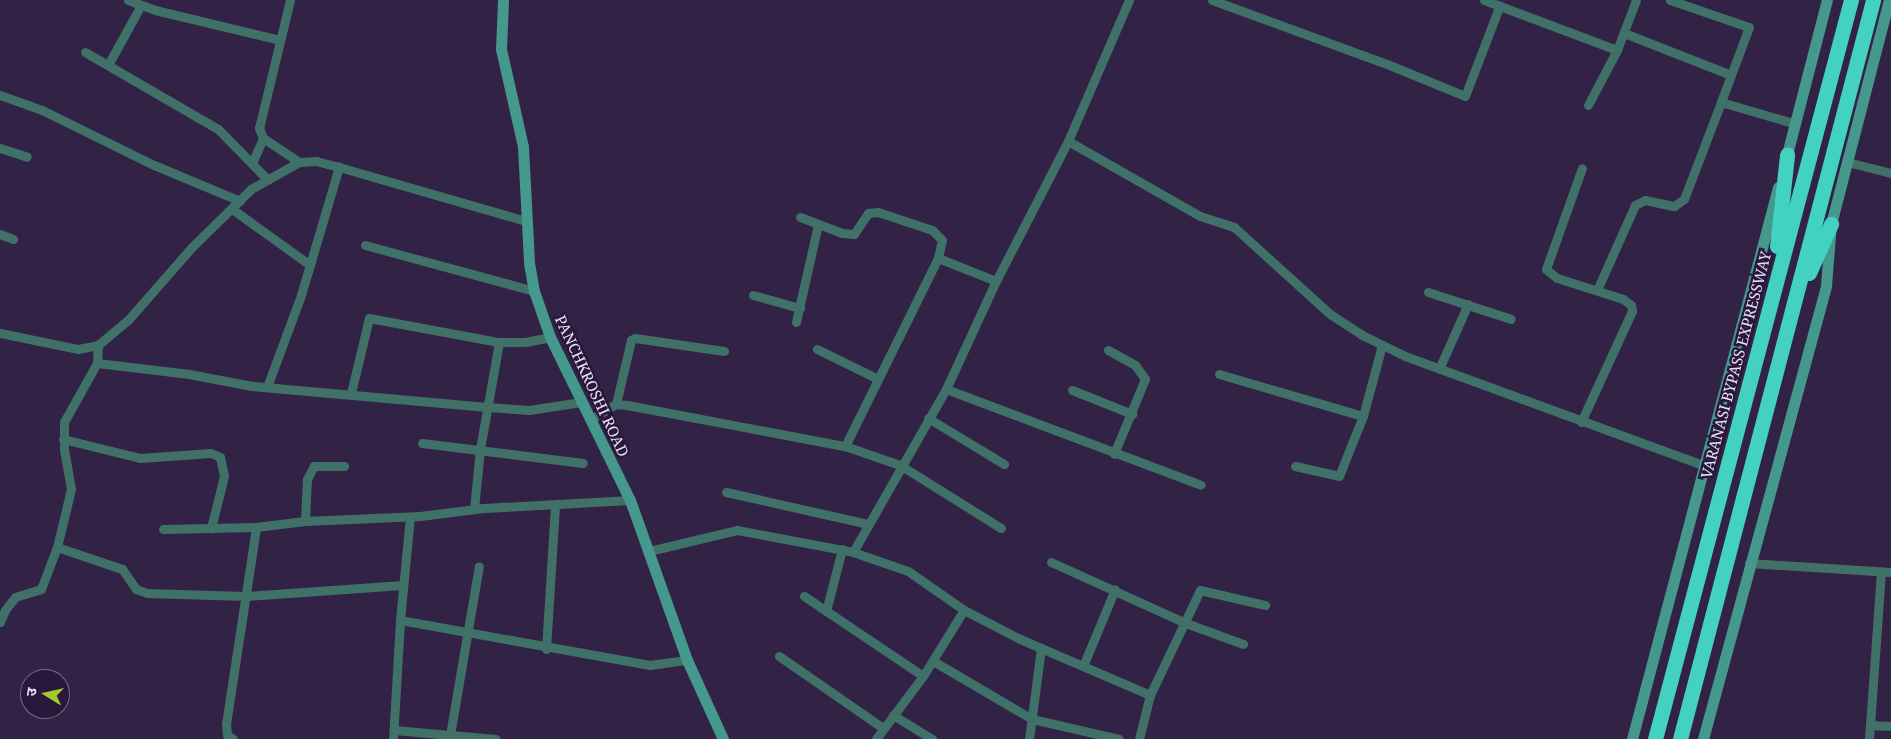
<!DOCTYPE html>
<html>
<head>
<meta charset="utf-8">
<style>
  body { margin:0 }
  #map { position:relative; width:1891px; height:739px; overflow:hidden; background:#322246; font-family:"Noto Serif","Noto Sans Devanagari",serif }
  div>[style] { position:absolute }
  .street>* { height:9px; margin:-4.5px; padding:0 4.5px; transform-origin:4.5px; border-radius:4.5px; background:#407169 }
  .secondary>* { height:11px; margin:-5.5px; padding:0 5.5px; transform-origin:5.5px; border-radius:5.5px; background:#44988c }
  .highway>* { height:15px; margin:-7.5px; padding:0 7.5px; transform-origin:7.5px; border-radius:7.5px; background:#42d2bf }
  span { translate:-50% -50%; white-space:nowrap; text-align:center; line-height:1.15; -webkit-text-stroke:5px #28183b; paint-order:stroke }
  .street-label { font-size:15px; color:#eae1f9 }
  .north { position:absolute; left:20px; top:669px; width:50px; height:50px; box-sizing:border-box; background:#28183b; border:1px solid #766887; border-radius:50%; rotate:279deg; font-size:14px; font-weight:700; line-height:20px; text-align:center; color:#eae1f9 }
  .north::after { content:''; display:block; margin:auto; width:18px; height:22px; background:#a3c927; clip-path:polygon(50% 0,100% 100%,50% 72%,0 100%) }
</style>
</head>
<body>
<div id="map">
  <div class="street">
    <i style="left:128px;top:0;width:29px;rotate:20deg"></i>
    <i style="left:155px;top:10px;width:129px;rotate:13.5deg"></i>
    <i style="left:290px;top:0;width:132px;rotate:103.6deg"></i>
    <i style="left:259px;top:128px;width:11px;rotate:68deg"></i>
    <i style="left:263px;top:138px;width:43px;rotate:33.7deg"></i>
    <i style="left:1212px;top:0;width:186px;rotate:20.1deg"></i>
    <i style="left:1387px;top:64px;width:84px;rotate:22.3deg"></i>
    <i style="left:1465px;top:96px;width:97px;rotate:-69deg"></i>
    <i style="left:1484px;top:0;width:142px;rotate:20.6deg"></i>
    <i style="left:1670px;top:0;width:83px;rotate:18.9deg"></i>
    <i style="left:1749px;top:27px;width:80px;rotate:110.5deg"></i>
    <i style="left:1721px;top:102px;width:78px;rotate:16.3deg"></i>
    <i style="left:1624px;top:33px;width:115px;rotate:21.4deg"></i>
    <i style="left:85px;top:52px;width:154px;rotate:30.1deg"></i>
    <i style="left:218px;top:129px;width:71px;rotate:45.6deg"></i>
    <i style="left:108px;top:65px;width:68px;rotate:-61.2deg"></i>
    <i style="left:0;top:95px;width:45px;rotate:19.7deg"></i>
    <i style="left:42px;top:110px;width:125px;rotate:26.2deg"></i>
    <i style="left:154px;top:165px;width:93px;rotate:22.7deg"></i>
    <i style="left:1588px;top:105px;width:62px;rotate:-62.2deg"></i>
    <i style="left:1617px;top:50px;width:53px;rotate:-69.2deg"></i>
    <i style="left:1068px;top:141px;width:152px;rotate:29.6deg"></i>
    <i style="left:1200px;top:216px;width:36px;rotate:18deg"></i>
    <i style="left:1234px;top:227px;width:130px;rotate:42.2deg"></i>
    <i style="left:1330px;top:314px;width:38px;rotate:33deg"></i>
    <i style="left:1362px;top:335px;width:48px;rotate:26deg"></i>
    <i style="left:1405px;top:356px;width:320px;rotate:20.1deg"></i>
    <i style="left:0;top:148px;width:28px;rotate:18deg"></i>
    <i style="left:1847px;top:162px;width:45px;rotate:14deg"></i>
    <i style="left:252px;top:163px;width:27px;rotate:-66deg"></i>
    <i style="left:232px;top:209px;width:96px;rotate:35.7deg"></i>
    <i style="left:800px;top:217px;width:45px;rotate:20.9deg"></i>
    <i style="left:842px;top:233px;width:12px;rotate:5deg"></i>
    <i style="left:854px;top:234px;width:25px;rotate:-56deg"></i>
    <i style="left:868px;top:213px;width:10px;rotate:-6deg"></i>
    <i style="left:878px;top:212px;width:57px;rotate:18.4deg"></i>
    <i style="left:932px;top:230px;width:14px;rotate:45deg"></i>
    <i style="left:942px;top:240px;width:18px;rotate:103deg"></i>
    <i style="left:938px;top:258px;width:210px;rotate:116.3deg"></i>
    <i style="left:0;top:234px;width:14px;rotate:21deg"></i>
    <i style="left:365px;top:245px;width:175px;rotate:15.2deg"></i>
    <i style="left:938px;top:258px;width:62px;rotate:21.6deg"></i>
    <i style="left:996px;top:281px;width:157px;rotate:-62.8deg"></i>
    <i style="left:1068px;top:141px;width:154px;rotate:-66.6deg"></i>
    <i style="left:1597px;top:290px;width:93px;rotate:-65.9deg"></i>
    <i style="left:1635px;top:205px;width:11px;rotate:-27deg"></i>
    <i style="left:1645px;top:200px;width:30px;rotate:12deg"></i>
    <i style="left:1674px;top:206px;width:12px;rotate:-35deg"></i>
    <i style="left:1684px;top:199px;width:104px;rotate:-69.1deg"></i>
    <i style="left:1428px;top:292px;width:87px;rotate:18deg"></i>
    <i style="left:753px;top:295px;width:49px;rotate:15.5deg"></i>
    <i style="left:796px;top:322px;width:100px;rotate:-77.3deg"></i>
    <i style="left:0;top:333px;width:80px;rotate:11.6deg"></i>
    <i style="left:78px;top:349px;width:20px;rotate:-11deg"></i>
    <i style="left:98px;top:345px;width:39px;rotate:-40deg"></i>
    <i style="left:128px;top:320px;width:97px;rotate:-48.8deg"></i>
    <i style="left:192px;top:247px;width:83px;rotate:-44.5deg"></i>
    <i style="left:251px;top:189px;width:55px;rotate:-29.4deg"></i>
    <i style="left:299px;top:162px;width:17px;rotate:-3deg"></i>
    <i style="left:316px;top:161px;width:24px;rotate:15deg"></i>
    <i style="left:339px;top:167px;width:195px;rotate:16.1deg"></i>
    <i style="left:817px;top:349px;width:68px;rotate:26.2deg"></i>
    <i style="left:1108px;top:350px;width:31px;rotate:29deg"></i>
    <i style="left:1135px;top:365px;width:17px;rotate:54deg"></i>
    <i style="left:1145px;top:379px;width:81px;rotate:112.5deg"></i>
    <i style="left:97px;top:363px;width:93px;rotate:6.8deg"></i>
    <i style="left:189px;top:374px;width:64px;rotate:10.8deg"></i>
    <i style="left:252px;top:386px;width:236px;rotate:5.1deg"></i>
    <i style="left:487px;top:407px;width:42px;rotate:4.1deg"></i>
    <i style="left:529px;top:410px;width:53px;rotate:-8.7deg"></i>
    <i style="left:1439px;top:369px;width:71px;rotate:-66deg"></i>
    <i style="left:1219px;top:374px;width:150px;rotate:16.3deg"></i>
    <i style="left:267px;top:387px;width:98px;rotate:-69.7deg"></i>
    <i style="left:301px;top:295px;width:134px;rotate:-73.5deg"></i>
    <i style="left:946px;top:389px;width:119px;rotate:-65.2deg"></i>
    <i style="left:1072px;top:390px;width:65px;rotate:21.8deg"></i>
    <i style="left:351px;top:393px;width:77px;rotate:-76.5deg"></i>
    <i style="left:369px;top:318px;width:132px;rotate:10.5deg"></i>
    <i style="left:499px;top:342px;width:26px"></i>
    <i style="left:525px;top:342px;width:25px;rotate:-11deg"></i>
    <i style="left:616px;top:404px;width:66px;rotate:-76.8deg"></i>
    <i style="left:631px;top:340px;width:4px;rotate:-27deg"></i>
    <i style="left:635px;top:338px;width:90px;rotate:8.3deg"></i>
    <i style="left:928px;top:418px;width:89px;rotate:31.2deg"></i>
    <i style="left:590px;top:420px;width:31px;rotate:-32deg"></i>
    <i style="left:616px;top:404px;width:11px;rotate:5deg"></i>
    <i style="left:627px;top:405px;width:222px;rotate:10.7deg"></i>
    <i style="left:845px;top:446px;width:58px;rotate:19.1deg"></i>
    <i style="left:900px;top:465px;width:119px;rotate:32deg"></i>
    <i style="left:1581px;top:422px;width:122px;rotate:-65.3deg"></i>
    <i style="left:1632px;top:311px;width:6px;rotate:-99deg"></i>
    <i style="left:1631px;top:305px;width:10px;rotate:-143deg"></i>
    <i style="left:1623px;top:299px;width:69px;rotate:-162.3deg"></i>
    <i style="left:1557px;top:278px;width:14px;rotate:-141deg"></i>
    <i style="left:1546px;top:269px;width:107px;rotate:-70.4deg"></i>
    <i style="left:63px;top:439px;width:79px;rotate:13.9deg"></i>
    <i style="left:140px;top:458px;width:71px;rotate:-4deg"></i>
    <i style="left:211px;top:453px;width:10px;rotate:24deg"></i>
    <i style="left:220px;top:457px;width:19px;rotate:78deg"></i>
    <i style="left:224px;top:476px;width:54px;rotate:104deg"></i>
    <i style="left:422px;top:443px;width:162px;rotate:7.1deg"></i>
    <i style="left:1295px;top:466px;width:45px;rotate:12.8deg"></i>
    <i style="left:1339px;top:476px;width:65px;rotate:-68.2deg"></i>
    <i style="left:1363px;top:416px;width:73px;rotate:-75deg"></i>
    <i style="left:726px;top:492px;width:146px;rotate:12.7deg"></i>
    <i style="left:474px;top:509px;width:60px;rotate:-84.3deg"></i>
    <i style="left:480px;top:449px;width:109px;rotate:-79.9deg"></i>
    <i style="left:305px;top:521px;width:42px;rotate:-87.3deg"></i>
    <i style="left:307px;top:479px;width:15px;rotate:-62deg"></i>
    <i style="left:314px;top:466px;width:30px"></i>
    <i style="left:163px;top:529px;width:93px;rotate:-1.2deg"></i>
    <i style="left:256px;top:527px;width:49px;rotate:-7deg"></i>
    <i style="left:305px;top:521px;width:115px;rotate:-2.5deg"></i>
    <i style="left:420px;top:516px;width:64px;rotate:-7.1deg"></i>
    <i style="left:484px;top:508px;width:146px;rotate:-3.1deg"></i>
    <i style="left:57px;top:547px;width:69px;rotate:18.7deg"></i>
    <i style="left:122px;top:569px;width:24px;rotate:55deg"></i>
    <i style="left:136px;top:589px;width:12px;rotate:20deg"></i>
    <i style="left:147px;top:593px;width:99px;rotate:1.7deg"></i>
    <i style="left:246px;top:596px;width:157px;rotate:-4deg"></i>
    <i style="left:649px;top:551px;width:90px;rotate:-13.4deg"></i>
    <i style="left:737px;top:530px;width:118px;rotate:10.7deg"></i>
    <i style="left:853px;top:552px;width:188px;rotate:-60.3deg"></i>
    <i style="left:946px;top:389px;width:272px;rotate:20.6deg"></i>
    <i style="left:853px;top:552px;width:58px;rotate:19.1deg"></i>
    <i style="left:908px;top:571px;width:68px;rotate:34.9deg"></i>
    <i style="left:964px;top:610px;width:63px;rotate:27.4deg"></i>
    <i style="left:1020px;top:639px;width:142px;rotate:23.3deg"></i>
    <i style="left:1150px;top:695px;width:45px;rotate:104deg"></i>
    <i style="left:1051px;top:562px;width:145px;rotate:24.4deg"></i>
    <i style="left:1183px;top:622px;width:64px;rotate:20.1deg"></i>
    <i style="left:1749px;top:563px;width:142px;rotate:3.6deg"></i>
    <i style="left:804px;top:596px;width:143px;rotate:33.9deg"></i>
    <i style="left:826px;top:611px;width:64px;rotate:-75.5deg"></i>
    <i style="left:400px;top:620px;width:103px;rotate:-84.5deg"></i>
    <i style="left:0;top:622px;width:13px;rotate:-67deg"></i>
    <i style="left:5px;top:610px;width:16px;rotate:-52deg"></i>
    <i style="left:15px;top:597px;width:27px;rotate:-17deg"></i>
    <i style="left:41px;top:589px;width:45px;rotate:-69.1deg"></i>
    <i style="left:57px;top:547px;width:60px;rotate:-76.4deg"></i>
    <i style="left:71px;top:489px;width:40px;rotate:-100deg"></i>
    <i style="left:64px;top:450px;width:28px;rotate:-90deg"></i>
    <i style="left:64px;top:422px;width:68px;rotate:-60.8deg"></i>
    <i style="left:97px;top:363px;width:18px;rotate:-87deg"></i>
    <i style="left:546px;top:649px;width:143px;rotate:-86.4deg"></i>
    <i style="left:779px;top:656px;width:126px;rotate:34.7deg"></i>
    <i style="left:933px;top:661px;width:115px;rotate:30.4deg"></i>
    <i style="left:1032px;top:719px;width:89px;rotate:12.9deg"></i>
    <i style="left:1083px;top:666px;width:83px;rotate:-67.4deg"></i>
    <i style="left:1150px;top:695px;width:116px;rotate:-64.5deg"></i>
    <i style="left:1200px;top:590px;width:67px;rotate:13deg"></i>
    <i style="left:893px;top:715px;width:46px;rotate:31.6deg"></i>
    <i style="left:1870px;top:725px;width:21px;rotate:3deg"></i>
    <i style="left:394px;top:730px;width:102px;rotate:5deg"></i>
    <i style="left:450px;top:735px;width:171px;rotate:-80.3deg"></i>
    <i style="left:233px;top:739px;width:7px;rotate:-146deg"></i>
    <i style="left:227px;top:735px;width:11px;rotate:-95deg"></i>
    <i style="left:226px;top:724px;width:199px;rotate:-81.3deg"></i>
    <i style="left:393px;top:739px;width:119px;rotate:-86.6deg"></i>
    <i style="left:400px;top:620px;width:254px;rotate:10.2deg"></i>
    <i style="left:650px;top:665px;width:37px;rotate:-8deg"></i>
    <i style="left:876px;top:739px;width:79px;rotate:-53.3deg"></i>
    <i style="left:923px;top:676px;width:78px;rotate:-58.2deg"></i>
    <i style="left:1029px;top:739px;width:92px;rotate:-82.5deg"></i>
    <i style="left:1869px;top:739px;width:168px;rotate:-85.9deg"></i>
  </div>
  <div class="secondary">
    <i style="left:503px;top:0;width:49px;rotate:92.3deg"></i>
    <i style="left:501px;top:49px;width:100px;rotate:77.3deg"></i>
    <i style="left:523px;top:147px;width:116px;rotate:87deg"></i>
    <i style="left:529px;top:263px;width:28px;rotate:80deg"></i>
    <i style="left:534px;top:291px;width:49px;rotate:70.8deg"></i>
    <i style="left:550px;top:337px;width:182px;rotate:63.9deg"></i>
    <i style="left:630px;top:500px;width:170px;rotate:70.4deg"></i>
    <i style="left:687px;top:660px;width:87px;rotate:65.5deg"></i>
    <i style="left:1785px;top:162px;width:167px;rotate:-75.5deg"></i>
    <i style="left:1632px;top:739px;width:571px;rotate:-75.18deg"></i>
    <i style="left:1703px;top:739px;width:470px;rotate:-74.8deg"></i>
    <i style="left:1826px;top:285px;width:61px;rotate:-85.3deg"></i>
    <i style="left:1831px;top:224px;width:231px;rotate:-75.5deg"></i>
  </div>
  <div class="highway">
    <i style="left:1777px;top:246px;width:92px;rotate:-83.7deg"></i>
    <i style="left:1809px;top:273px;width:54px;rotate:-65.8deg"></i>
    <i style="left:1655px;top:739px;width:765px;rotate:-75.15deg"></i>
    <i style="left:1680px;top:739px;width:764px;rotate:-75.36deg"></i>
  </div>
  <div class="street-label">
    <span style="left:1736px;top:365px;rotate:-75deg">VARANASI BYPASS EXPRESSWAY</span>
    <span style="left:592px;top:386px;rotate:65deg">PANCHKROSHI ROAD</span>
  </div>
  <div class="north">उ</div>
</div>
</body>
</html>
